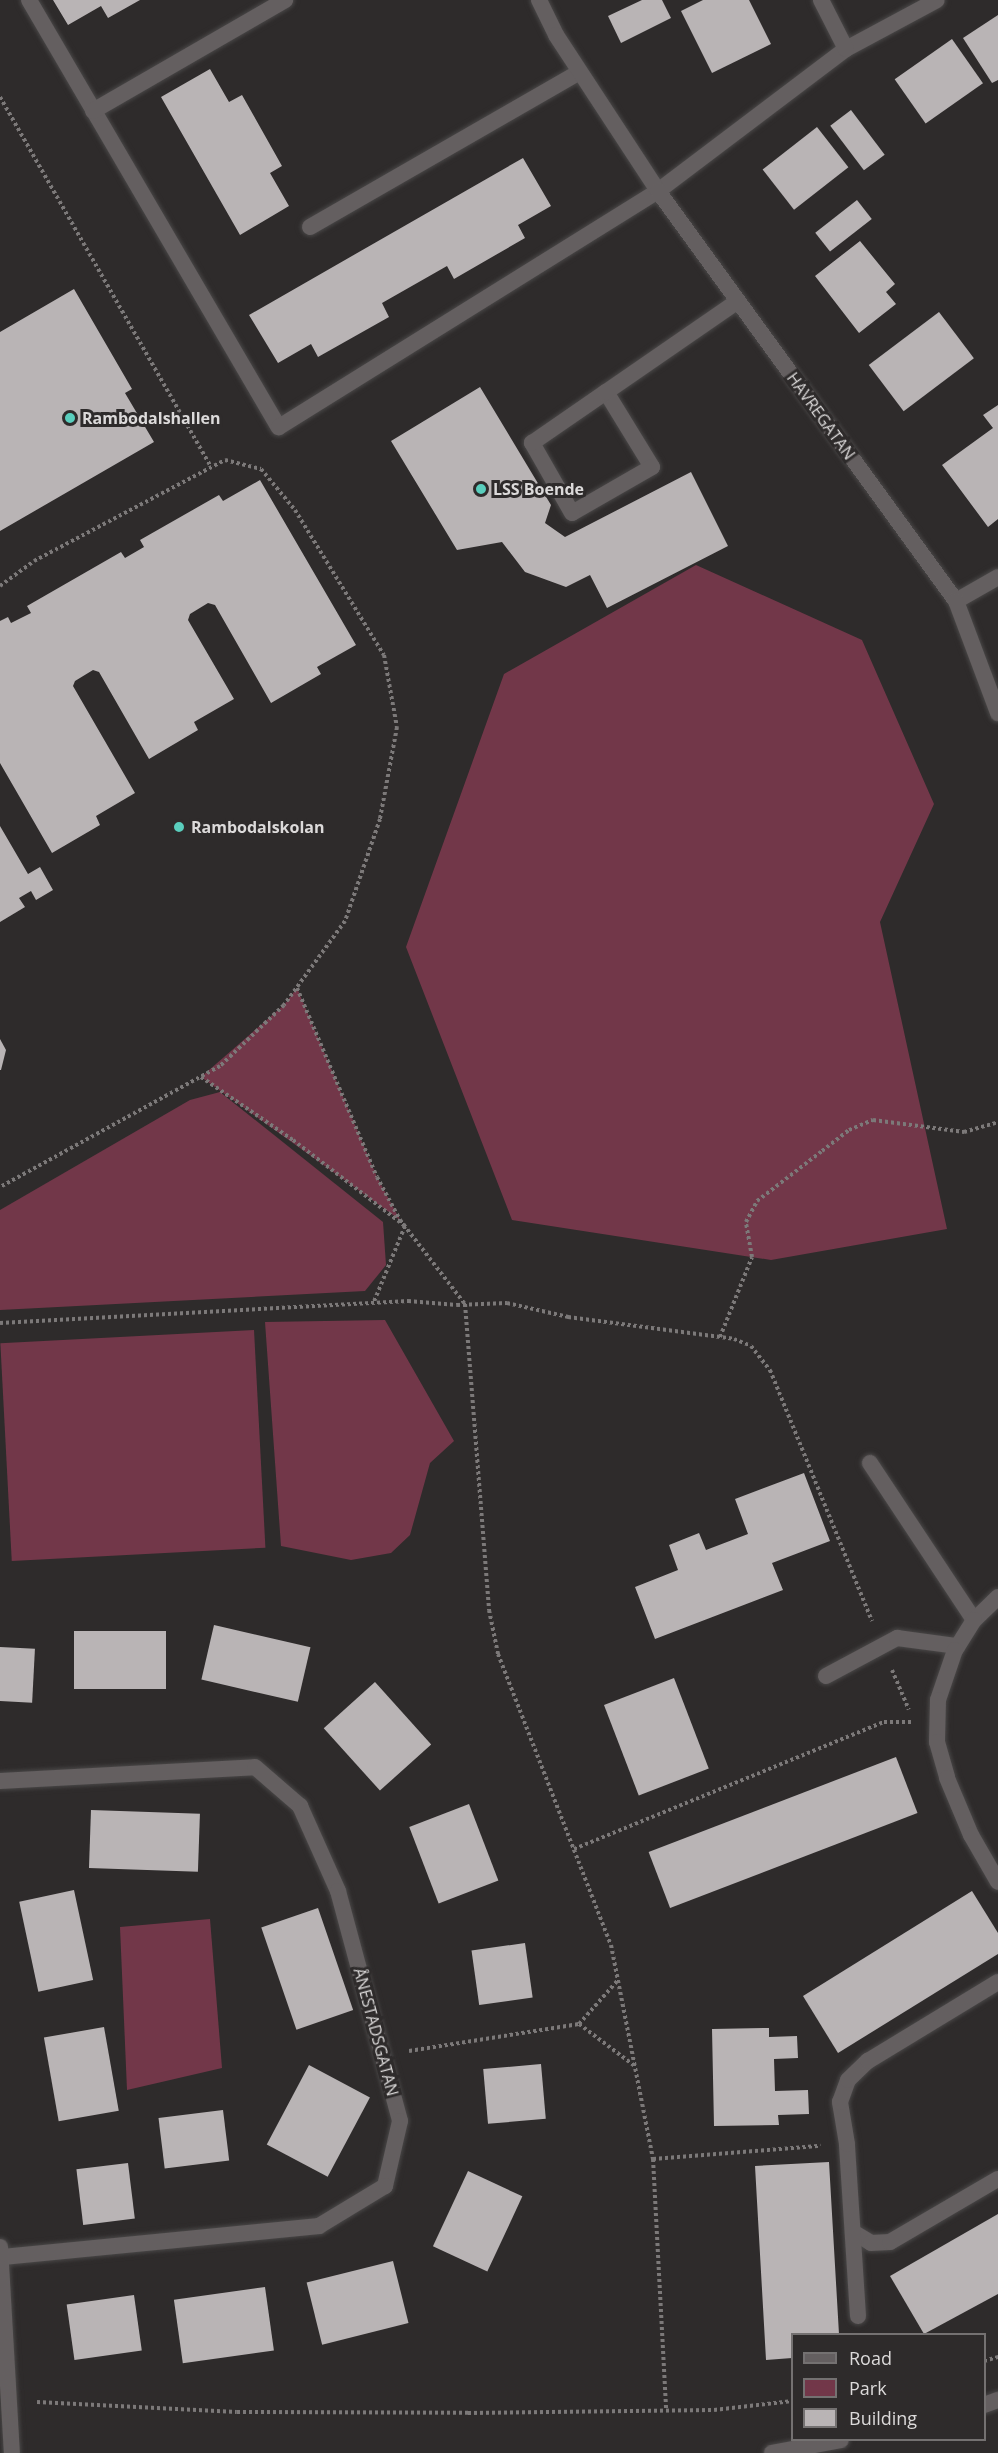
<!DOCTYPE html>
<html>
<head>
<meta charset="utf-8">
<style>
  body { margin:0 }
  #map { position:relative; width:998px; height:2453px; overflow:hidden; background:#2e2b2b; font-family:"Open Sans",sans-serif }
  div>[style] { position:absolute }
  .green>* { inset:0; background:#723749; transform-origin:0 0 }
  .building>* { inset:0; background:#b9b4b5; transform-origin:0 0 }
  .path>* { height:4px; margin-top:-2px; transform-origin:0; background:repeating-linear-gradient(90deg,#7c7979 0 3px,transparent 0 6px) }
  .roads { filter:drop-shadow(0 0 2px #494747) drop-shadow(0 0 2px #494747) }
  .service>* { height:16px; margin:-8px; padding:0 8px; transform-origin:8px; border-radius:8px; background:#645f60 }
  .minor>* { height:16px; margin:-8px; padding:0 8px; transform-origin:8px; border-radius:8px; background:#645f60 }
  .dots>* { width:16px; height:16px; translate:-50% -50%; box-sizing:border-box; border:3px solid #2e2b2b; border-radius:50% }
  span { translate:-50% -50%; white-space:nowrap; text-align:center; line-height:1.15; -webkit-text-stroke:6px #2e2b2b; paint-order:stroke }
  .street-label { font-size:16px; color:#dcdada }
  .poi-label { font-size:16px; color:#dcdada; font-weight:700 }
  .left { translate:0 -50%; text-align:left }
  .legend { position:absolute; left:791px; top:2333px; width:195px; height:108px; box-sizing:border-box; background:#2e2b2b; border:2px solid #747171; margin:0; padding:8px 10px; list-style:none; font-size:18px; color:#dcdada }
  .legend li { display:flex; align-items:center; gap:12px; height:30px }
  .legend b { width:30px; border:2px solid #747171 }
</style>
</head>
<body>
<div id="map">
  <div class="green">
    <i style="clip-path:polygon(696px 565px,862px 640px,934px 804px,880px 922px,947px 1229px,771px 1260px,512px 1220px,406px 947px,504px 674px)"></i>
    <i style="clip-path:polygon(297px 988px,377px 1177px,400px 1220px,201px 1077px,284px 1005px)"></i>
    <i style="clip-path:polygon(220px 1092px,383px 1222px,386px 1265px,365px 1291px,0 1310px,0 1210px,190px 1100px)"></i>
    <i style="clip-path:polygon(385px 1320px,454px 1441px,430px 1463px,410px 1535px,391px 1553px,351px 1560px,281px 1546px,265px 1322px)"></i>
    <i style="left:254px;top:1330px;width:218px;height:254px;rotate:87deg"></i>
    <i style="clip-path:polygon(210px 1919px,222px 2068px,127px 2090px,120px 1927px)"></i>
  </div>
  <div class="building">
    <i style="clip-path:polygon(53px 0,140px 0,108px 18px,101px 6px,68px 25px)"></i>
    <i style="clip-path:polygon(642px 0,662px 0,671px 18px,621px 43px,608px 16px)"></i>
    <i style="clip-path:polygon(703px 0,749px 0,771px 44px,712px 73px,681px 11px)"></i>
    <i style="clip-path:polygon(998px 15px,998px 80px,992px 83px,963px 38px)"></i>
    <i style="left:952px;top:39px;width:54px;height:70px;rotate:55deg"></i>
    <i style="clip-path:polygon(210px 69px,229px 102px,242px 95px,282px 166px,270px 173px,289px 206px,240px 235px,161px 97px)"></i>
    <i style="left:851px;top:110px;width:56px;height:26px;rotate:53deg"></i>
    <i style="left:817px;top:127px;width:51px;height:69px;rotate:52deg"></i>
    <i style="clip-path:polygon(523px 158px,551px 206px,518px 225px,525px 238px,454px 279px,447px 266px,382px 303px,389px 317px,318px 357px,311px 344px,278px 363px,249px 315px)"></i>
    <i style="left:857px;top:200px;width:24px;height:53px;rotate:52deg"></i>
    <i style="clip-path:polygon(860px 241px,895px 284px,886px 292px,896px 304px,859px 333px,815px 276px)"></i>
    <i style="clip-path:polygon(74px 289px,132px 389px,125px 393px,154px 442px,0 531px,0 332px)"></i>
    <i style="left:939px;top:312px;width:58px;height:88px;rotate:53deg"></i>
    <i style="clip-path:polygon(480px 387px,551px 505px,545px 523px,565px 537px,691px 472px,728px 546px,607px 608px,590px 575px,566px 587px,525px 572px,502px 542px,457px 550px,391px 441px)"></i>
    <i style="clip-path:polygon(998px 405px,998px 519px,988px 527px,942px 465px,993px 428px,983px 415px)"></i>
    <i style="clip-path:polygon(260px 480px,356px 645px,317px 667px,321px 674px,271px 703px,215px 605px,208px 603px,190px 614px,188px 620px,234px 699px,194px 722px,198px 730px,149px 759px,99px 672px,93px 670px,75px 681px,73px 686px,135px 793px,96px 816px,100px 825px,52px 853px,0 763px,0 621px,8px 617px,11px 623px,31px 613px,27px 606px,121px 552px,125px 558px,144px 547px,140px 540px,219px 495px,223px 501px)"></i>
    <i style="clip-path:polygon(0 826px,28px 874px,40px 867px,53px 890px,36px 900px,31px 891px,19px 898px,25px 907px,0 922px)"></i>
    <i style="clip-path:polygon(0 1039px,6px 1050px,1px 1070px,0 1070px)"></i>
    <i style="clip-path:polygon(804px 1473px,830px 1541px,772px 1563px,783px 1590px,655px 1639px,635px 1587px,678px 1570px,669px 1545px,699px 1533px,706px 1550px,748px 1534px,735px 1499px)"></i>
    <i style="left:214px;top:1625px;width:99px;height:56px;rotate:13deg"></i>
    <i style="left:74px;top:1631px;width:92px;height:58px"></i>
    <i style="left:0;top:1647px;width:35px;height:54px;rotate:3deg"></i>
    <i style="left:674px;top:1678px;width:97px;height:75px;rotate:69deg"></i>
    <i style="left:375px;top:1682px;width:84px;height:69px;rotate:48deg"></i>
    <i style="left:896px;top:1757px;width:60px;height:265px;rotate:69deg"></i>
    <i style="left:469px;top:1804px;width:82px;height:64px;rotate:69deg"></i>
    <i style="left:91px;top:1810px;width:109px;height:58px;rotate:2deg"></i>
    <i style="left:74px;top:1890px;width:92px;height:56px;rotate:78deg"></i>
    <i style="clip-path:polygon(972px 1891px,998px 1933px,998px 1954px,838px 2053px,803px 1996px)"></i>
    <i style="left:318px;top:1908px;width:108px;height:60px;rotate:71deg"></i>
    <i style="left:525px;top:1943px;width:55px;height:54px;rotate:82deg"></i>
    <i style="left:104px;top:2027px;width:85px;height:61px;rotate:80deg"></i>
    <i style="clip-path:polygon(769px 2028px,769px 2037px,797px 2036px,798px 2058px,774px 2059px,775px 2091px,808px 2090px,809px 2114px,778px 2115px,779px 2125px,714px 2126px,712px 2029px)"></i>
    <i style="left:541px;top:2064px;width:55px;height:58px;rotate:85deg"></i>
    <i style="left:309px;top:2065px;width:69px;height:90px;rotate:28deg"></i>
    <i style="left:223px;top:2110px;width:51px;height:65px;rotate:83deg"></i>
    <i style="clip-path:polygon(829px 2162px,839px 2334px,792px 2334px,792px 2358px,766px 2360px,755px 2166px)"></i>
    <i style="left:128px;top:2163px;width:56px;height:52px;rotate:83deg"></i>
    <i style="left:468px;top:2171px;width:60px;height:83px;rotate:25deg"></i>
    <i style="clip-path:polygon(998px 2214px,998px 2294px,924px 2334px,890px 2276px)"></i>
    <i style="left:393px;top:2261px;width:64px;height:89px;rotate:76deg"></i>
    <i style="left:265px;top:2287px;width:64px;height:92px;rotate:82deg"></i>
    <i style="left:134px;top:2295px;width:56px;height:68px;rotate:82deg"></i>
  </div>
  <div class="path">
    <i style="left:0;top:97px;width:426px;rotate:60.3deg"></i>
    <i style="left:0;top:586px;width:42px;rotate:-36.3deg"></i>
    <i style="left:34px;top:561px;width:216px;rotate:-27.9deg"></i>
    <i style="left:225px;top:460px;width:37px;rotate:14deg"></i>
    <i style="left:261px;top:469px;width:53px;rotate:50.3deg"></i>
    <i style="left:295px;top:510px;width:170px;rotate:58.5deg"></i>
    <i style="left:384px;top:655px;width:73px;rotate:79.8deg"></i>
    <i style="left:397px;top:727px;width:94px;rotate:100.5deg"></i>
    <i style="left:380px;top:819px;width:108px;rotate:108.9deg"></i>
    <i style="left:345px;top:921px;width:104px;rotate:126deg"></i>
    <i style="left:284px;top:1005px;width:88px;rotate:136.4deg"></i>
    <i style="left:220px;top:1066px;width:251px;rotate:151.2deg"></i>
    <i style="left:297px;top:988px;width:205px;rotate:67.1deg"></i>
    <i style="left:377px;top:1177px;width:49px;rotate:61.9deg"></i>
    <i style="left:400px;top:1220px;width:106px;rotate:52.3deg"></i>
    <i style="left:465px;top:1304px;width:307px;rotate:85.5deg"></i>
    <i style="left:489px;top:1610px;width:45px;rotate:78.4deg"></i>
    <i style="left:498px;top:1654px;width:312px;rotate:68.8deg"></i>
    <i style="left:611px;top:1945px;width:218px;rotate:78.9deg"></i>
    <i style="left:653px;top:2159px;width:252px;rotate:87deg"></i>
    <i style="left:201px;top:1077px;width:112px;rotate:34.4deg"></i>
    <i style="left:293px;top:1140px;width:141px;rotate:37.5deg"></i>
    <i style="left:405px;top:1226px;width:84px;rotate:112.3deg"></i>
    <i style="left:0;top:1323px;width:409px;rotate:-3.1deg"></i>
    <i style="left:408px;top:1301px;width:49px;rotate:4.7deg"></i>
    <i style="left:457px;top:1305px;width:50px;rotate:-2.3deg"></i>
    <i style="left:507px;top:1303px;width:63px;rotate:12.9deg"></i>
    <i style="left:568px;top:1317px;width:167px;rotate:7.5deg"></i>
    <i style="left:734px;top:1339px;width:18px;rotate:22deg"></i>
    <i style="left:751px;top:1346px;width:31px;rotate:52deg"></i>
    <i style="left:770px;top:1370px;width:271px;rotate:67.9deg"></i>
    <i style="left:720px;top:1337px;width:86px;rotate:-68.2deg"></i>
    <i style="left:752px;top:1257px;width:36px;rotate:-100deg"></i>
    <i style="left:746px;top:1222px;width:24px;rotate:-62deg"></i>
    <i style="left:757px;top:1201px;width:82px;rotate:-37.6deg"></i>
    <i style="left:822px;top:1151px;width:34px;rotate:-38deg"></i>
    <i style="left:849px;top:1130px;width:26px;rotate:-23deg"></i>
    <i style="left:873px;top:1120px;width:92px;rotate:7.5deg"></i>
    <i style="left:964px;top:1132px;width:35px;rotate:-16deg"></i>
    <i style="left:892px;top:1670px;width:43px;rotate:67deg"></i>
    <i style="left:574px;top:1849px;width:335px;rotate:-22.3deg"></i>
    <i style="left:884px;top:1722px;width:27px"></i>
    <i style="left:579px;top:2024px;width:70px;rotate:36.9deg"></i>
    <i style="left:409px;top:2051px;width:172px;rotate:-9deg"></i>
    <i style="left:579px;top:2024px;width:59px;rotate:-48.4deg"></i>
    <i style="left:653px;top:2159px;width:168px;rotate:-4.5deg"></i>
    <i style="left:984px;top:2361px;width:15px;rotate:-16deg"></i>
    <i style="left:37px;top:2402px;width:200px;rotate:2.9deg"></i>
    <i style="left:237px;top:2412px;width:231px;rotate:0.2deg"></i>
    <i style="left:468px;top:2413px;width:246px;rotate:-0.7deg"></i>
    <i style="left:714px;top:2410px;width:79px;rotate:-6.6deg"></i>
  </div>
  <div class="roads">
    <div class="service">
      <i style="left:29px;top:0;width:495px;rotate:59.7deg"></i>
      <i style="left:279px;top:427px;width:446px;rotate:-31.9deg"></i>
      <i style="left:658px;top:191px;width:236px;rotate:-37.1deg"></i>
      <i style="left:846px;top:49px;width:103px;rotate:-28.3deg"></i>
      <i style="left:821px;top:0;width:55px;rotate:63deg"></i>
      <i style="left:93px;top:111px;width:222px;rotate:-30deg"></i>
      <i style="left:310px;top:227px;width:311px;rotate:-29.9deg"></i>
      <i style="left:606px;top:392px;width:88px;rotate:58.5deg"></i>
      <i style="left:652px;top:467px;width:92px;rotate:150.1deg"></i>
      <i style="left:572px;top:513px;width:81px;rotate:-119.7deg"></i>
      <i style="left:532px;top:443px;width:90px;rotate:-34.6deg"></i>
      <i style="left:606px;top:392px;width:160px;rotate:-34.6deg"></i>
      <i style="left:956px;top:601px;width:48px;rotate:-29.7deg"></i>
      <i style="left:870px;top:1463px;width:188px;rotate:56.5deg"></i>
      <i style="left:826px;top:1676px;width:81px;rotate:-28.2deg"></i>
      <i style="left:897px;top:1638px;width:61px;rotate:7.6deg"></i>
      <i style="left:853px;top:2232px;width:21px;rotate:31deg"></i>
      <i style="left:871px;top:2243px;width:19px;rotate:-3deg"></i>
      <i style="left:890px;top:2242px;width:125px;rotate:-30.3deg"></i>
      <i style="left:858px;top:2316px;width:172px;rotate:-93.7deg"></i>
      <i style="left:847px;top:2144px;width:43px;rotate:-99.5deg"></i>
      <i style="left:840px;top:2102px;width:23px;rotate:-70deg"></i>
      <i style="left:848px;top:2080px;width:28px;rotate:-44deg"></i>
      <i style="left:868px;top:2061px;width:152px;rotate:-31.3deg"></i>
    </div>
    <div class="minor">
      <i style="left:539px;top:0;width:39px;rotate:64deg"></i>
      <i style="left:556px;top:35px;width:186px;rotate:56.8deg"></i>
      <i style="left:658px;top:191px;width:507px;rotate:53.99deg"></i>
      <i style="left:956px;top:601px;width:120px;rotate:69.4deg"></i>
      <i style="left:998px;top:1597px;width:33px;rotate:136deg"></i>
      <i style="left:974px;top:1620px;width:36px;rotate:122deg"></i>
      <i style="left:955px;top:1650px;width:53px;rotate:108.8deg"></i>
      <i style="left:938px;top:1700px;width:42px;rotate:91.4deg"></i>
      <i style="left:937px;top:1742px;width:37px;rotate:74deg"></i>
      <i style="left:947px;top:1778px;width:62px;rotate:67.2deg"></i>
      <i style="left:971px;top:1835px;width:54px;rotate:60.1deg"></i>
      <i style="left:0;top:1781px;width:255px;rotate:-3.1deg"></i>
      <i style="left:255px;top:1767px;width:60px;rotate:40.9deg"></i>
      <i style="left:300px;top:1806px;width:93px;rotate:65.9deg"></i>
      <i style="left:338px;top:1891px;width:238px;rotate:74.9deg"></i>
      <i style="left:400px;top:2121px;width:67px;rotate:103deg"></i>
      <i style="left:385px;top:2186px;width:77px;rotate:148.8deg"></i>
      <i style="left:319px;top:2226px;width:320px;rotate:174.4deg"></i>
      <i style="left:0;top:2247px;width:206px;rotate:86.7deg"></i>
      <i style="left:984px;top:2405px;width:15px;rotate:-20deg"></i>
      <i style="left:772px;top:2453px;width:70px;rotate:-10.7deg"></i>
    </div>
  </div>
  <div class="dots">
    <i style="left:70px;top:418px;background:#5acebd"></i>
    <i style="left:481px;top:489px;background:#5acebd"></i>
    <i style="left:179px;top:827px;background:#5acebd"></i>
  </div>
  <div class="street-label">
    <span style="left:821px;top:416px;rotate:54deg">HAVREGATAN</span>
    <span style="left:376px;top:2032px;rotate:75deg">ÅNESTADSGATAN</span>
  </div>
  <div class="poi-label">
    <span class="left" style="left:82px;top:418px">Rambodalshallen</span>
    <span class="left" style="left:493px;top:489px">LSS Boende</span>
    <span class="left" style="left:191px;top:827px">Rambodalskolan</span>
  </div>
  <ul class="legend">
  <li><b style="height:8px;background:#645f60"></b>Road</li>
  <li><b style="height:16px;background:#723749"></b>Park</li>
  <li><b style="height:16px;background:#b9b4b5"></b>Building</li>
  </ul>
</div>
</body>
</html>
